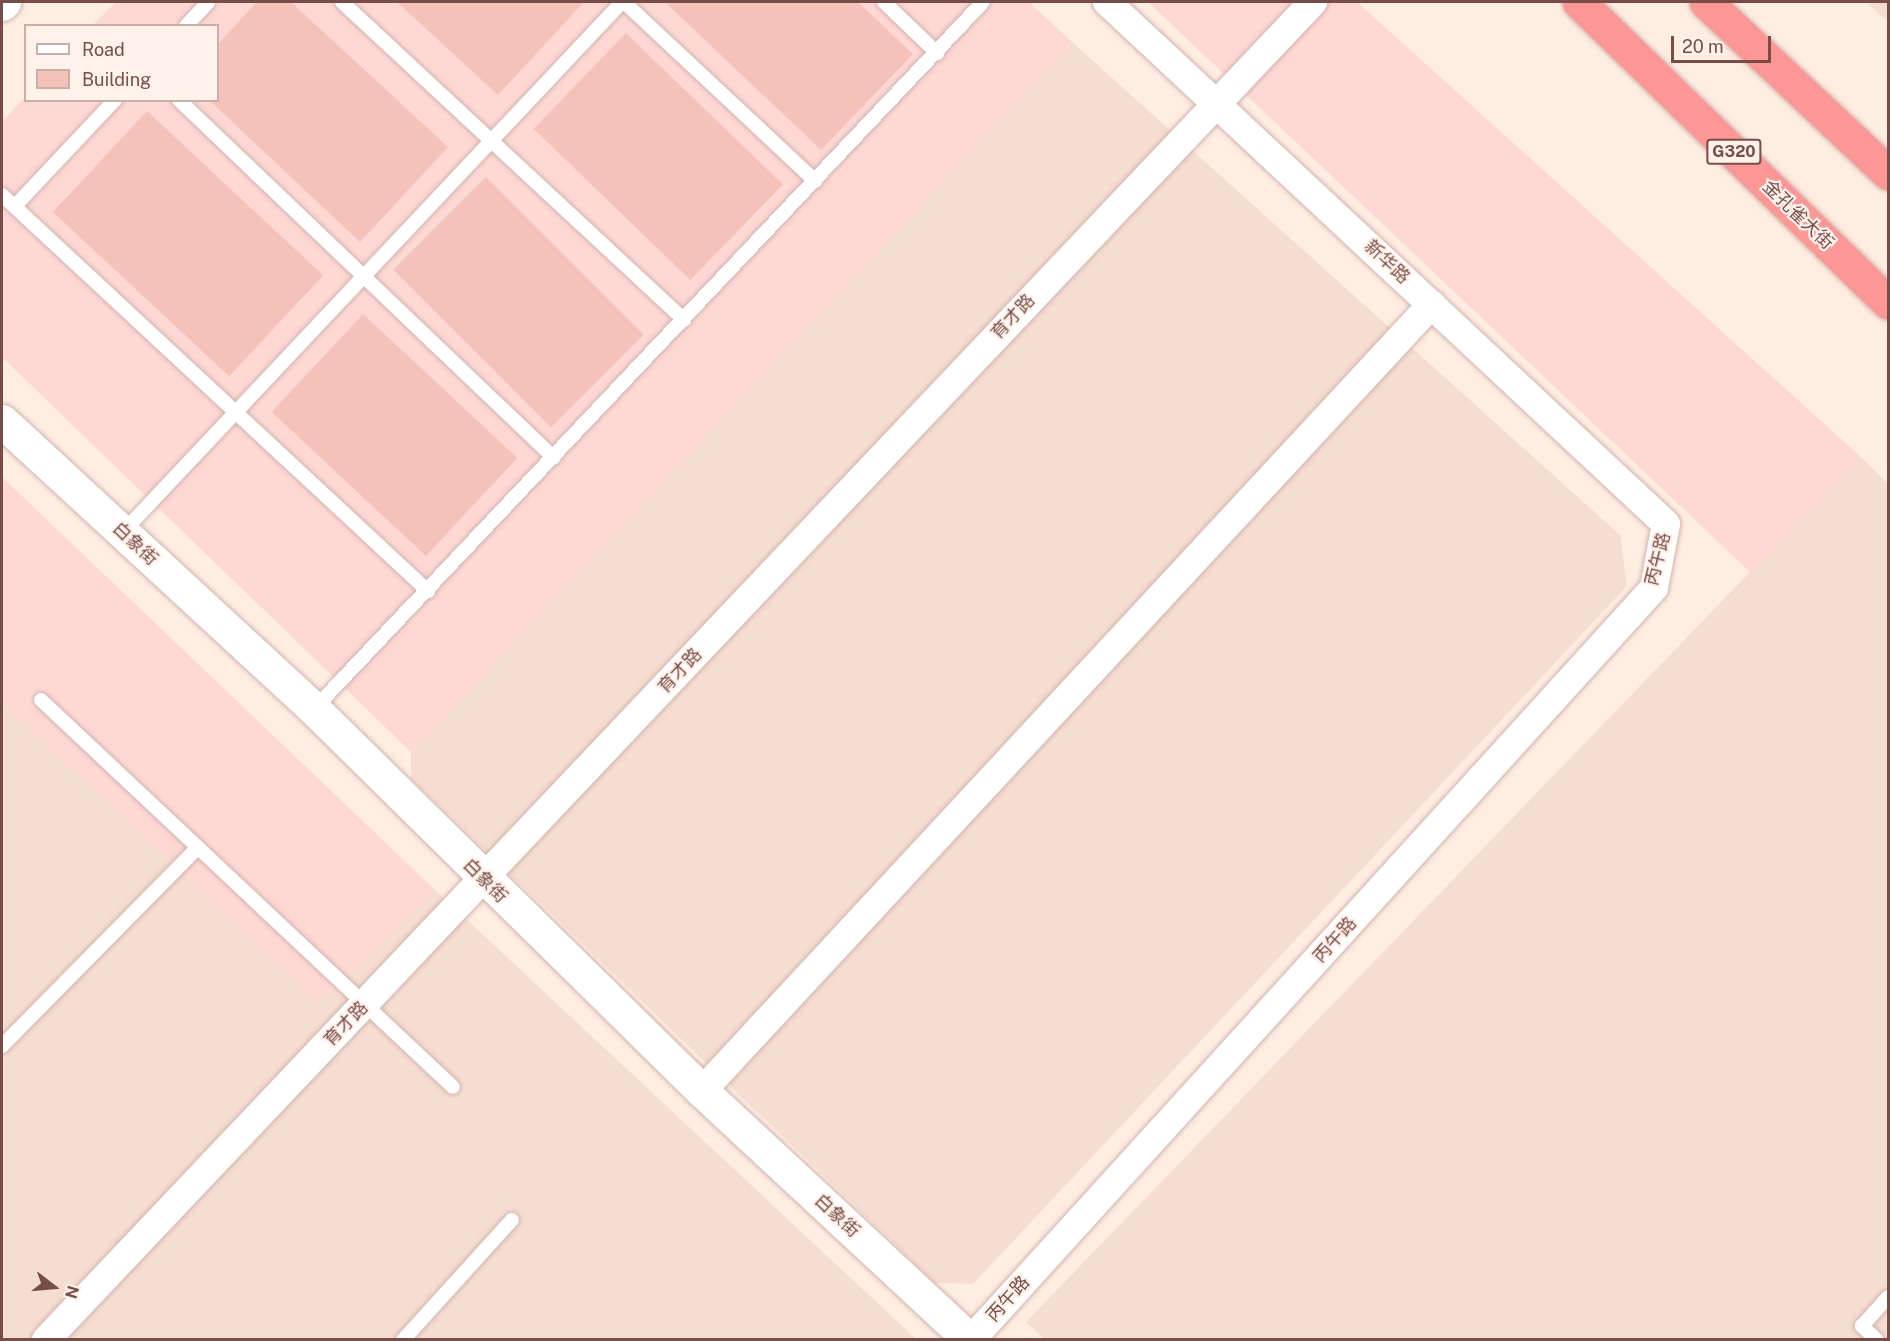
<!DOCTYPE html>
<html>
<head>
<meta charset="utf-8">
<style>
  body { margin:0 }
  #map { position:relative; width:1890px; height:1341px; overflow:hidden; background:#feede3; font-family:"Public Sans","Noto Sans SC",sans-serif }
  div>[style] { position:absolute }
  .residential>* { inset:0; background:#f6ddd1 }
  .commercial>* { inset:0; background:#ffd8d6 }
  .building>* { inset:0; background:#f5c2b9; transform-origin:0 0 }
  .roads { filter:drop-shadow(0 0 2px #d2b4ab) drop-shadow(0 0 2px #d2b4ab) }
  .lane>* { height:14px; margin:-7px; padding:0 7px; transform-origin:7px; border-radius:7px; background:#fff }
  .street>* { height:28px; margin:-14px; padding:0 14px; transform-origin:14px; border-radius:14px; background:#fff }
  .secondary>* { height:33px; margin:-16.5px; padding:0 16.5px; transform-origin:16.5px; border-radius:16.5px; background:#fff }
  .highway>* { height:33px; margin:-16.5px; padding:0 16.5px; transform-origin:16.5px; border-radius:16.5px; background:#fd9796 }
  span { translate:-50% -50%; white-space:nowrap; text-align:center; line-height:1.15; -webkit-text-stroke:4.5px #fff2eb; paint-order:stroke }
  .shield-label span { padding:2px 4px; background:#fff2eb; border:2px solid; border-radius:4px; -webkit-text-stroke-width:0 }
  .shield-label { font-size:16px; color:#784d47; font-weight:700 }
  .street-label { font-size:18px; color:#784d47 }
  .frame { position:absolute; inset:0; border:3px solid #784d47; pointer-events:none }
  .legend { position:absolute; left:24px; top:24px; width:195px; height:78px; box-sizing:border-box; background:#fff2eb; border:2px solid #c9b0a9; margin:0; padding:8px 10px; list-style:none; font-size:18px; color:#784d47 }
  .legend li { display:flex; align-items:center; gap:12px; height:30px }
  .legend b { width:30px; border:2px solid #c9b0a9 }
  .north { position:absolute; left:24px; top:1257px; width:60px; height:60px; -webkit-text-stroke:4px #fff2eb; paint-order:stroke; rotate:106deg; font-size:16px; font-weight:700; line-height:24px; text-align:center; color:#784d47 }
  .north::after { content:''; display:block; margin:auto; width:21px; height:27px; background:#784d47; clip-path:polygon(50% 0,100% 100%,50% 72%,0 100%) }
  .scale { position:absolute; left:1671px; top:36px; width:100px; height:27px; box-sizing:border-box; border:3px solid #784d47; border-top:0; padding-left:8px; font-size:18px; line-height:21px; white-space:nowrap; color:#784d47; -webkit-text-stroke:4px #fff2eb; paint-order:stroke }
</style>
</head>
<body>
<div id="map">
  <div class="residential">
    <i style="clip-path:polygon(1866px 2px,1888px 2px,1888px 22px)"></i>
    <i style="clip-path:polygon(1072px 42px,1620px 535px,1627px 586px,973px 1284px,935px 1283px,411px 779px,411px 752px)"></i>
    <i style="clip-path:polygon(1861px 457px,1888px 484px,1888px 1339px,1045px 1340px,1026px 1322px)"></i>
    <i style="clip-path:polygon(2px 702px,319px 1002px,435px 890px,916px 1339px,2px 1339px)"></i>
  </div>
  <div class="commercial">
    <i style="clip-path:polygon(116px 2px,1029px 2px,1072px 42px,411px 752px,2px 357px,2px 122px,25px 97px,218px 100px,218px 26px,93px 25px)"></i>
    <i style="clip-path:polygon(1148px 2px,1357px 2px,1861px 457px,1751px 573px)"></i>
    <i style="clip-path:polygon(2px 477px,435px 890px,319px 1002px,2px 702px)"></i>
  </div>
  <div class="building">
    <i style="clip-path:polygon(257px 2px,291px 2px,448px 147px,360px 242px,209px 100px,218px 100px,218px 44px)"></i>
    <i style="clip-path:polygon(397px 2px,584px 2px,498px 95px)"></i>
    <i style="clip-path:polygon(665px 2px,858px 2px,913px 54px,821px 150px)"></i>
    <i style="left:626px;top:33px;width:218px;height:133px;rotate:44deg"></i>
    <i style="left:147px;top:111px;width:241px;height:138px;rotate:43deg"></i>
    <i style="left:486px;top:177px;width:223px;height:131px;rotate:45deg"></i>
    <i style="left:363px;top:314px;width:211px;height:134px;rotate:43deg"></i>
  </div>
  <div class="roads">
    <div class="lane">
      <i style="left:342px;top:2px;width:467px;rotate:42.9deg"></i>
      <i style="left:624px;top:2px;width:262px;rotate:43.1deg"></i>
      <i style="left:884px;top:2px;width:74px;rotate:43.9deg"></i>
      <i style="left:186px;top:26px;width:33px;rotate:-47deg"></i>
      <i style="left:179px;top:100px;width:518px;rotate:43.67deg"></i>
      <i style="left:2px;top:195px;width:582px;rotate:42.91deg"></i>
      <i style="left:15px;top:206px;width:146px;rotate:-46.7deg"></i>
      <i style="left:122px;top:533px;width:729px;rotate:-46.72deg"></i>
      <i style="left:41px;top:700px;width:565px;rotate:43.21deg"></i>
      <i style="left:314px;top:709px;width:973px;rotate:-46.58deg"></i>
      <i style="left:2px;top:1046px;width:276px;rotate:-45.4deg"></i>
      <i style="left:403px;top:1340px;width:162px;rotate:-47.8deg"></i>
      <i style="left:1877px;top:1340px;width:21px;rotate:-137deg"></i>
      <i style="left:1862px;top:1326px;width:39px;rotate:-48deg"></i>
    </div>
    <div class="street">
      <i style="left:702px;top:1091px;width:1073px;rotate:-47.15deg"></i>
      <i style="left:46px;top:1340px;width:1843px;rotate:-46.56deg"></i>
      <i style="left:971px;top:1340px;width:1016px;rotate:-47.75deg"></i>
      <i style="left:1654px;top:588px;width:65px;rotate:-79.4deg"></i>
      <i style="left:1666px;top:524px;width:765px;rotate:-136.96deg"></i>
    </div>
    <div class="secondary">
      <i style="left:2px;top:4px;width:3px;rotate:-45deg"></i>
      <i style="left:2px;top:421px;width:425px;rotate:42.7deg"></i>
      <i style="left:314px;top:709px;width:544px;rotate:44.55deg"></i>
      <i style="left:702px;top:1091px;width:366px;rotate:42.9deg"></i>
    </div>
    <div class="highway">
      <i style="left:1579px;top:2px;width:431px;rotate:44.2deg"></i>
      <i style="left:1706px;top:2px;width:250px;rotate:43.2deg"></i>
    </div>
  </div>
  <div class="shield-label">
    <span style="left:1734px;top:152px">G320</span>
  </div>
  <div class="street-label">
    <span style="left:1798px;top:215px;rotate:44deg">金孔雀大街</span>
    <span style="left:1387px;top:262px;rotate:43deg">新华路</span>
    <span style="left:1013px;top:317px;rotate:-47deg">育才路</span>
    <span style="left:135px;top:544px;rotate:43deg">白象街</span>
    <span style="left:1658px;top:559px;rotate:-76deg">丙午路</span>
    <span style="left:680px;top:671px;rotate:-47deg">育才路</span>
    <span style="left:485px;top:881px;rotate:45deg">白象街</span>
    <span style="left:1335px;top:940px;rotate:-48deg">丙午路</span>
    <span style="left:346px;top:1024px;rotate:-46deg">育才路</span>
    <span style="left:837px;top:1216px;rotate:43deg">白象街</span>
    <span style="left:1008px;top:1299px;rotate:-48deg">丙午路</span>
  </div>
  <div class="frame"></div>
  <ul class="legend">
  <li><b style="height:8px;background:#fff"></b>Road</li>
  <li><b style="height:16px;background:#f5c2b9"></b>Building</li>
  </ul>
  <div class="north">N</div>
  <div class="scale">20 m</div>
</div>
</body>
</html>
